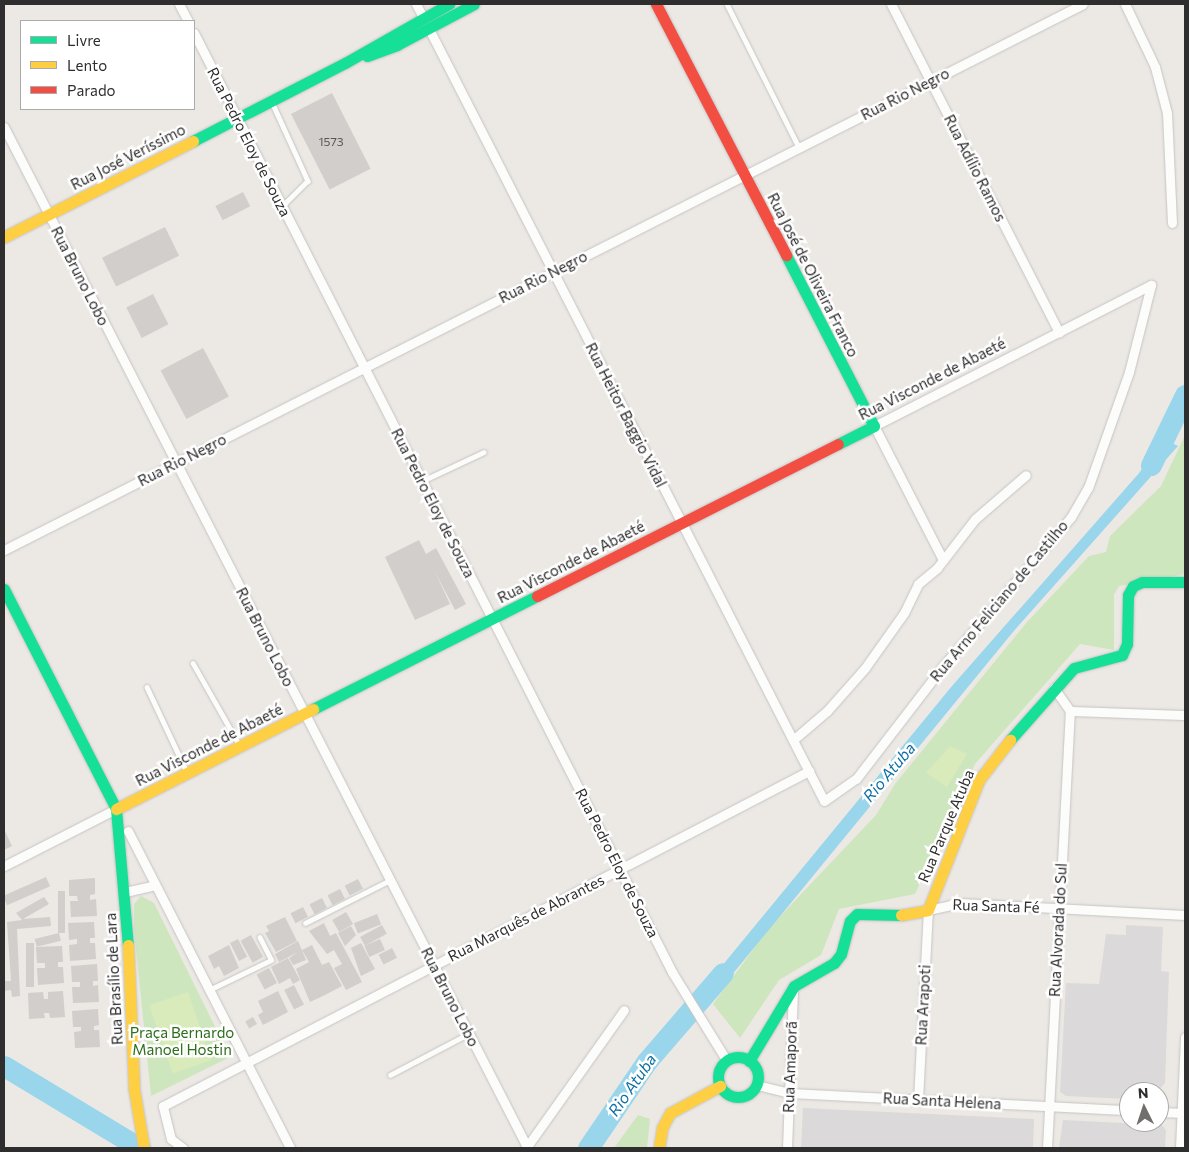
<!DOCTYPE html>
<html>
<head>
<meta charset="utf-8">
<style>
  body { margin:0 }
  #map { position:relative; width:1189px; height:1152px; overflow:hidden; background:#ece8e4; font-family:Commissioner,sans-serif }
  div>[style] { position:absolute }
  .industrial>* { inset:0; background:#dcd9db }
  .green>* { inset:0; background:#cee6be }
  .pitch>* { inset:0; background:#d9eabb; transform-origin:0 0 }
  .water>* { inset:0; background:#99d6ec }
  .river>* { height:21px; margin:-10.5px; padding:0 10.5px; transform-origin:10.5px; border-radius:10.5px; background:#99d6ec }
  .building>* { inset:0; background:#d1cecb; transform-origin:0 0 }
  .roads { filter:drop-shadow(0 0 1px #c5c4c5) drop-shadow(0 0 1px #c5c4c5) }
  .lane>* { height:4.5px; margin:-2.25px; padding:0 2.25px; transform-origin:2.25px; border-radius:2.25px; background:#fcfcfb }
  .street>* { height:9px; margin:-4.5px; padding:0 4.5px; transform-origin:4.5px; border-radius:4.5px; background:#fcfcfb }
  .fast>* { height:11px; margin:-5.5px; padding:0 5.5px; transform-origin:5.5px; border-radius:5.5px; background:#16e098 }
  .fast>.ring { margin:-5.5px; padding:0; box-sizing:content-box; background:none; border:11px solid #16e098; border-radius:50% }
  .slow>* { height:11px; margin:-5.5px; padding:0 5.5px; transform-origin:5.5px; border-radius:5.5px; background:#ffcf43 }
  .jam>* { height:11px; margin:-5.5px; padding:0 5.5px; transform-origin:5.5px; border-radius:5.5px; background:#f24e42 }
  span { translate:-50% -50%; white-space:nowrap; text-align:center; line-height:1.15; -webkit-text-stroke:5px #fff; paint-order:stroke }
  .number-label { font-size:12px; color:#585857 }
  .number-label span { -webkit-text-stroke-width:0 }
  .street-label { font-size:15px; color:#2e2e2e }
  .park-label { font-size:15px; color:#2c6e1b }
  .water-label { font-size:16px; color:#0d6fa3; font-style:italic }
  .frame { position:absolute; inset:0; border:5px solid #2e2e2e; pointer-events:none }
  .legend { position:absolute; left:20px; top:20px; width:175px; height:90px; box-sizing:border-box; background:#fff; border:1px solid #ababab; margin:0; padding:6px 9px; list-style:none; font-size:15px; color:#2e2e2e }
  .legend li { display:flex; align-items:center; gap:10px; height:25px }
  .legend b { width:25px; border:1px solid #ababab }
  .north { position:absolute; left:1119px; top:1082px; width:50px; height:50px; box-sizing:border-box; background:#fff; border:1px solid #ababab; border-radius:50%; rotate:356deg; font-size:14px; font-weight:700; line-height:20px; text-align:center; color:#2e2e2e }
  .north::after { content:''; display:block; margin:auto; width:18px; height:22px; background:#706f6e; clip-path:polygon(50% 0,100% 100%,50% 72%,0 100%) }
</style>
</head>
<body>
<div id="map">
  <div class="industrial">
    <i style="clip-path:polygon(1126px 925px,1163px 927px,1161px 971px,1169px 972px,1165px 1083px,1157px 1092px,1129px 1092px,1129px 1099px,1066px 1096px,1060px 1092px,1066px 983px,1099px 984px,1106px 934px,1126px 935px)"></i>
    <i style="clip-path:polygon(803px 1108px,1034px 1119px,1033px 1148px,801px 1148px)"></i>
    <i style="clip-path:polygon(1063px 1120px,1162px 1125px,1166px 1130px,1165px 1148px,1059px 1148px)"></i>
  </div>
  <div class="green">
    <i style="clip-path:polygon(1185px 435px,1185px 574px,1119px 586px,1114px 595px,1114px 650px,1080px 644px,975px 764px,915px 894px,839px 909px,821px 955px,779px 980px,740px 1038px,713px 1004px,769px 928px,876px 815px,895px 784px,1027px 622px,1089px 556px,1106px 552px,1110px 536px,1161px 486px)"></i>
    <i style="clip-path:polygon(141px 896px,154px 903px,230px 1057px,151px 1096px,134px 929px,134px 904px)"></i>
    <i style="clip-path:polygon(638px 1115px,650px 1119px,647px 1148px,614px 1148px)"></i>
  </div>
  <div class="pitch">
    <i style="clip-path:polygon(950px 746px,967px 754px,947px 787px,926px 773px)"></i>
    <i style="left:188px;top:992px;width:72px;height:41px;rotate:71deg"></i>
  </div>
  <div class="water">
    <i style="clip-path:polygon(1160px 437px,1178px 446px,1013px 632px,708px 1004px,703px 989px,952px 686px,1140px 472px)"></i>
  </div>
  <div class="river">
    <i style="left:1151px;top:465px;width:78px;rotate:-64.1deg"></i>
    <i style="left:4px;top:1066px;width:159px;rotate:31.1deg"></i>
    <i style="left:588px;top:1148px;width:105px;rotate:-55.9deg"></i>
    <i style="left:647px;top:1061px;width:116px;rotate:-49.2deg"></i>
  </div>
  <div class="building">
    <i style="left:332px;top:93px;width:85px;height:46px;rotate:63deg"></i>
    <i style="left:243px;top:192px;width:16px;height:31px;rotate:63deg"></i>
    <i style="left:165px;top:227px;width:32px;height:70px;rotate:64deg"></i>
    <i style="left:153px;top:294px;width:34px;height:30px;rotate:63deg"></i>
    <i style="left:203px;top:348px;width:55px;height:48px;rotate:62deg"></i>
    <i style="clip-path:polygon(419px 540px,426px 554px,436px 548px,466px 604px,455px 610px,435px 572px,450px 604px,415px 620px,385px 557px)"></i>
    <i style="clip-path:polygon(4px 829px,12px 846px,4px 850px)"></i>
    <i style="left:46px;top:877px;width:10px;height:47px;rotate:66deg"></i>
    <i style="clip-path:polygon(95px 878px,95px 894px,90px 895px,90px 900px,96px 899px,97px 916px,71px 917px,70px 901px,78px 901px,77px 896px,69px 896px,69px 880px)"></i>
    <i style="left:358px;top:879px;width:11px;height:15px;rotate:63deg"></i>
    <i style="left:340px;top:889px;width:11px;height:14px;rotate:63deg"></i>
    <i style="left:58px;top:891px;width:7px;height:42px"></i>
    <i style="clip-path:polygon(44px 897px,49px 904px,23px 919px,50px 917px,51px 926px,17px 929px,20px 996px,12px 997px,11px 990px,4px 991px,4px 981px,11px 981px,7px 922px,22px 920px,16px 913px)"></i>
    <i style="left:322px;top:898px;width:11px;height:14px;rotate:63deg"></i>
    <i style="left:303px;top:907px;width:11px;height:14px;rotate:63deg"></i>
    <i style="left:346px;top:912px;width:14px;height:16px;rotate:60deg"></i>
    <i style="left:377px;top:914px;width:11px;height:25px;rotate:68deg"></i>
    <i style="clip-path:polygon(285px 917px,297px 941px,276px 952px,265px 933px,269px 931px,266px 926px)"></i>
    <i style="clip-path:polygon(94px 922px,95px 938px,90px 938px,90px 943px,95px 943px,96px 959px,70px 961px,69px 945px,77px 944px,77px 939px,69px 940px,68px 923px)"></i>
    <i style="clip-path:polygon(324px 923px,330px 936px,336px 933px,362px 982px,346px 990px,334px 968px,342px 964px,334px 950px,327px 954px,309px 931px)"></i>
    <i style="left:382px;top:925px;width:10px;height:25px;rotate:61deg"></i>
    <i style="clip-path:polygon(351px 926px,356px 935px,345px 946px,338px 933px)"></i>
    <i style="left:59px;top:933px;width:8px;height:25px;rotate:76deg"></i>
    <i style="left:251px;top:935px;width:25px;height:12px;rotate:61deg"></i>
    <i style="left:238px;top:939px;width:20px;height:9px;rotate:63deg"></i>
    <i style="left:380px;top:939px;width:12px;height:17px;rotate:66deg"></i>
    <i style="clip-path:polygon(298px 941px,306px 960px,293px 965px,289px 958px,298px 952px,279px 962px,275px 954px)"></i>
    <i style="left:26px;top:943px;width:8px;height:44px"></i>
    <i style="clip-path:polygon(361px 943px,375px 969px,361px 976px,351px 948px)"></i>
    <i style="clip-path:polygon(229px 945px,239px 968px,224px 976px,219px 966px,214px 969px,208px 956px)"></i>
    <i style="clip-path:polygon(312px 945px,322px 965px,329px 962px,342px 986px,325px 995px,313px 970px,325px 995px,310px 1002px,296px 969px,309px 962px,302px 950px)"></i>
    <i style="clip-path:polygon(62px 946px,63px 962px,58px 962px,58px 967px,63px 967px,64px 983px,38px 985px,37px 968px,45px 968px,45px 963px,37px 963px,36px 947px)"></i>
    <i style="left:392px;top:948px;width:11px;height:15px;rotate:63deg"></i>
    <i style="clip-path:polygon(288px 958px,300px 980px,293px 984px,290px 978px,279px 984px,271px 967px)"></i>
    <i style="clip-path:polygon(97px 964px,98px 981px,93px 981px,93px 986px,98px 985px,99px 1002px,73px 1003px,72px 987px,80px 987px,80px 982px,72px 982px,71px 966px)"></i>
    <i style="left:269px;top:968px;width:17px;height:14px;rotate:62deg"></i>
    <i style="left:294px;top:985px;width:22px;height:11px;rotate:63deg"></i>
    <i style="clip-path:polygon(63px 991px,65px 1017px,50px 1018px,49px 1013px,44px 1013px,45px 1018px,29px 1019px,28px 993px,43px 992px,44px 999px,48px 999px,48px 992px)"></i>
    <i style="clip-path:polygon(278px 991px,288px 1012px,263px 1025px,258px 1015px,263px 1012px,258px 1001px)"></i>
    <i style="clip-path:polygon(98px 1009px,99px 1025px,94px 1026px,94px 1030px,99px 1030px,100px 1047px,75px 1048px,74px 1032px,81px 1031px,81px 1027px,73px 1027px,72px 1011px)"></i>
    <i style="left:253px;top:1017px;width:8px;height:9px;rotate:60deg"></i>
  </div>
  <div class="roads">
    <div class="lane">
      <i style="left:727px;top:4px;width:160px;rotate:63.3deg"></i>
      <i style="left:272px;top:102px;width:87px;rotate:65.5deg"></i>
      <i style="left:308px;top:181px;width:37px;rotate:135deg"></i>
      <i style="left:422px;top:481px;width:68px;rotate:-25.1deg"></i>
      <i style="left:193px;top:663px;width:93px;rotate:60.4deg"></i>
      <i style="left:147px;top:687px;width:94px;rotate:64.8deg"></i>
      <i style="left:305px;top:923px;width:95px;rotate:-26.8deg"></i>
      <i style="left:209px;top:990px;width:69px;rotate:-25.8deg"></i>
      <i style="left:271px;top:960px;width:25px;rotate:-117deg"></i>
      <i style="left:390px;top:1075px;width:88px;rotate:-27.7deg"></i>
    </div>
    <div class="street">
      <i style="left:179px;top:4px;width:19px;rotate:62deg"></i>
      <i style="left:416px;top:4px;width:15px;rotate:62deg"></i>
      <i style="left:891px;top:4px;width:369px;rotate:62.9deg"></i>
      <i style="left:1125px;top:4px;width:70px;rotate:64.5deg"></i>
      <i style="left:1155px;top:67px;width:48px;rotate:75.4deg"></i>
      <i style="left:1167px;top:113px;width:110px;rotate:87.4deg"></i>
      <i style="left:429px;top:29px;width:867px;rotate:62.9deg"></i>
      <i style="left:824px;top:801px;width:39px;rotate:-35deg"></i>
      <i style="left:856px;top:779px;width:143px;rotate:-52.4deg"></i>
      <i style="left:943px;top:666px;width:196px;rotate:-49.3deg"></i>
      <i style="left:1071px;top:517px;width:34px;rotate:-60deg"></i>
      <i style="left:1088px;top:488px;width:123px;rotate:-70.5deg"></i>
      <i style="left:1129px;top:372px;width:90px;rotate:-75.8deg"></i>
      <i style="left:194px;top:33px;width:1054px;rotate:63.02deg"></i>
      <i style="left:672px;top:972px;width:105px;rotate:58.3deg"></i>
      <i style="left:4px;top:127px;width:1146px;rotate:62.85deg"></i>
      <i style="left:4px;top:550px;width:1209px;rotate:-26.84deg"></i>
      <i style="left:943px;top:560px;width:151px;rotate:-117.2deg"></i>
      <i style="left:874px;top:426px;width:311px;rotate:-27deg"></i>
      <i style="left:1054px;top:688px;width:28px;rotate:55deg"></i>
      <i style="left:1070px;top:711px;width:115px;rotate:2deg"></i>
      <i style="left:793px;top:740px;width:45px;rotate:-40.5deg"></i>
      <i style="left:827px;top:711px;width:57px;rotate:-48.5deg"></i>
      <i style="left:865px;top:668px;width:67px;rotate:-54.7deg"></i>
      <i style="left:904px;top:613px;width:32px;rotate:-64deg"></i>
      <i style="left:918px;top:584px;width:25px;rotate:-40deg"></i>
      <i style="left:937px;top:568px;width:62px;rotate:-52.2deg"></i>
      <i style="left:975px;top:519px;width:67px;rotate:-40.8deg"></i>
      <i style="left:128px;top:831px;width:356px;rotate:62.9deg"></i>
      <i style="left:4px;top:866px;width:126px;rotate:-27deg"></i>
      <i style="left:125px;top:892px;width:31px;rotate:-13deg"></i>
      <i style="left:757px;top:1085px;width:34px;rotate:14deg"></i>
      <i style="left:790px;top:1093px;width:339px;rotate:2.9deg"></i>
      <i style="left:918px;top:1100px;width:190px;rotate:-87deg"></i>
      <i style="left:928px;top:910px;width:34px;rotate:-12deg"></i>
      <i style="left:961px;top:903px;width:224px;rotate:3.1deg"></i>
      <i style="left:1159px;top:1112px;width:26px;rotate:2deg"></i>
      <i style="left:183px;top:1148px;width:15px;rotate:-143deg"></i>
      <i style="left:171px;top:1139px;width:34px;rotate:-104deg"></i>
      <i style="left:163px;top:1106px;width:728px;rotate:-27.41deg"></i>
      <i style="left:526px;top:1148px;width:169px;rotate:-54.6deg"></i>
      <i style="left:787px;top:1148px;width:159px;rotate:-87.8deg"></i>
      <i style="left:1047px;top:1148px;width:438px;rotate:-87deg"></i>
      <i style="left:1180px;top:1148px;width:111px;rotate:-87.4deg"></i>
    </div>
    <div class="fast">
      <i style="left:367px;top:56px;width:32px;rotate:-20deg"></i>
      <i style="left:397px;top:45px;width:87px;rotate:-28deg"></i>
      <i style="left:193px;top:141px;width:171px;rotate:-27.2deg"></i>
      <i style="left:345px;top:63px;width:120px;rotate:-29.6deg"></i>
      <i style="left:786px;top:255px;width:192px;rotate:62.8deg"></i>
      <i style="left:874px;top:426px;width:40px;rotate:153.4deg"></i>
      <i style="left:4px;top:589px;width:247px;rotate:63deg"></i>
      <i style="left:116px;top:809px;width:137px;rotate:85deg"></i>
      <i style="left:313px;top:709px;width:251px;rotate:-26.8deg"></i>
      <i style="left:1010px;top:740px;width:96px;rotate:-48.4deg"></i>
      <i style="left:1074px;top:668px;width:50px;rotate:-15.2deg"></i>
      <i style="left:1122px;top:655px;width:12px;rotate:-66deg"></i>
      <i style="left:1127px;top:644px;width:49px;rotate:-88.8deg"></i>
      <i style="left:1128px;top:595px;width:10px;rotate:-61deg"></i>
      <i style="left:1133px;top:586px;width:10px;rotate:-24deg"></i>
      <i style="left:1142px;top:582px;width:43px"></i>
      <i class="ring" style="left:718px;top:1057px;width:29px;height:29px"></i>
      <i style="left:749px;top:1061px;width:87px;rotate:-59deg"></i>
      <i style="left:794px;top:986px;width:46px;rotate:-29.9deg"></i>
      <i style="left:834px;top:963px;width:11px;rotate:-52deg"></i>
      <i style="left:841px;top:954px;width:34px;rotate:-75deg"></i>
      <i style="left:850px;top:921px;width:10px;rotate:-45deg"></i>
      <i style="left:857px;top:914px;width:44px;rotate:1.3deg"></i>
    </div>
    <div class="slow">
      <i style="left:4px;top:237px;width:212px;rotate:-26.9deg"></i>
      <i style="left:116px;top:809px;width:221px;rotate:-26.9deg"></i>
      <i style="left:901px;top:915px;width:27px;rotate:-10deg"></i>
      <i style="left:928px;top:910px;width:140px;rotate:-68.6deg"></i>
      <i style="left:979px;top:780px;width:51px;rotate:-52.2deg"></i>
      <i style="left:128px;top:945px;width:144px;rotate:87.6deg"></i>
      <i style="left:134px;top:1089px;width:60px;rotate:80.4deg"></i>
      <i style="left:659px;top:1148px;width:20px;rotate:-81deg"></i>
      <i style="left:662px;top:1128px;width:17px;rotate:-62deg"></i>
      <i style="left:670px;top:1113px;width:57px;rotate:-28.4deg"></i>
    </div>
    <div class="jam">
      <i style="left:656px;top:4px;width:283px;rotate:62.6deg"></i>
      <i style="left:537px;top:596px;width:337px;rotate:-26.8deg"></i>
    </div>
  </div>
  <div class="number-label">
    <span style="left:331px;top:142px">1573</span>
  </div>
  <div class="street-label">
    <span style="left:905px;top:94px;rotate:-27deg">Rua Rio Negro</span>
    <span style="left:249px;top:142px;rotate:63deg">Rua Pedro Eloy de Souza</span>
    <span style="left:128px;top:157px;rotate:-27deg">Rua José Veríssimo</span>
    <span style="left:975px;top:168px;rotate:63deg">Rua Adílio Ramos</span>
    <span style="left:813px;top:275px;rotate:63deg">Rua José de Oliveira Franco</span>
    <span style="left:80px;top:276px;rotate:63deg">Rua Bruno Lobo</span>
    <span style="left:543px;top:277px;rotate:-27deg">Rua Rio Negro</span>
    <span style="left:932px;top:379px;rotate:-27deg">Rua Visconde de Abaeté</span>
    <span style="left:626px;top:415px;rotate:63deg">Rua Heitor Baggio Vidal</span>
    <span style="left:182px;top:460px;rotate:-27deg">Rua Rio Negro</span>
    <span style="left:433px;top:503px;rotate:63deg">Rua Pedro Eloy de Souza</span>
    <span style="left:571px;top:562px;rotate:-27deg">Rua Visconde de Abaeté</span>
    <span style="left:999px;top:601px;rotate:-50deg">Rua Arno Feliciano de Castilho</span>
    <span style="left:265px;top:637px;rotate:63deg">Rua Bruno Lobo</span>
    <span style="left:209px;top:745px;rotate:-27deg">Rua Visconde de Abaeté</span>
    <span style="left:946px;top:826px;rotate:-67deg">Rua Parque Atuba</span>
    <span style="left:617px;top:863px;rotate:63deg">Rua Pedro Eloy de Souza</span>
    <span style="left:996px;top:906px;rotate:2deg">Rua Santa Fé</span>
    <span style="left:526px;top:918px;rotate:-27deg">Rua Marquês de Abrantes</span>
    <span style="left:1058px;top:930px;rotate:-87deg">Rua Alvorada do Sul</span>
    <span style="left:114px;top:979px;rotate:-93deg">Rua Brasílio de Lara</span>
    <span style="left:450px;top:997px;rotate:63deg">Rua Bruno Lobo</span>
    <span style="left:923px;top:1005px;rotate:-87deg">Rua Arapoti</span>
    <span style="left:790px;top:1067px;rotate:-88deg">Rua Amaporã</span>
    <span style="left:942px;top:1101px;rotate:3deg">Rua Santa Helena</span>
  </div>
  <div class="park-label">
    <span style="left:182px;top:1041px">Praça Bernardo<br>Manoel Hostin</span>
  </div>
  <div class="water-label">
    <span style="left:889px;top:772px;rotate:-50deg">Rio Atuba</span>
    <span style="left:632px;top:1085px;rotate:-55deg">Rio Atuba</span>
  </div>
  <div class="frame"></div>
  <ul class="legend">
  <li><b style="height:6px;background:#16e098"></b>Livre</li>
  <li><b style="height:6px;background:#ffcf43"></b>Lento</li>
  <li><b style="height:6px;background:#f24e42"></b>Parado</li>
  </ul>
  <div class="north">N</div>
</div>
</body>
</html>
